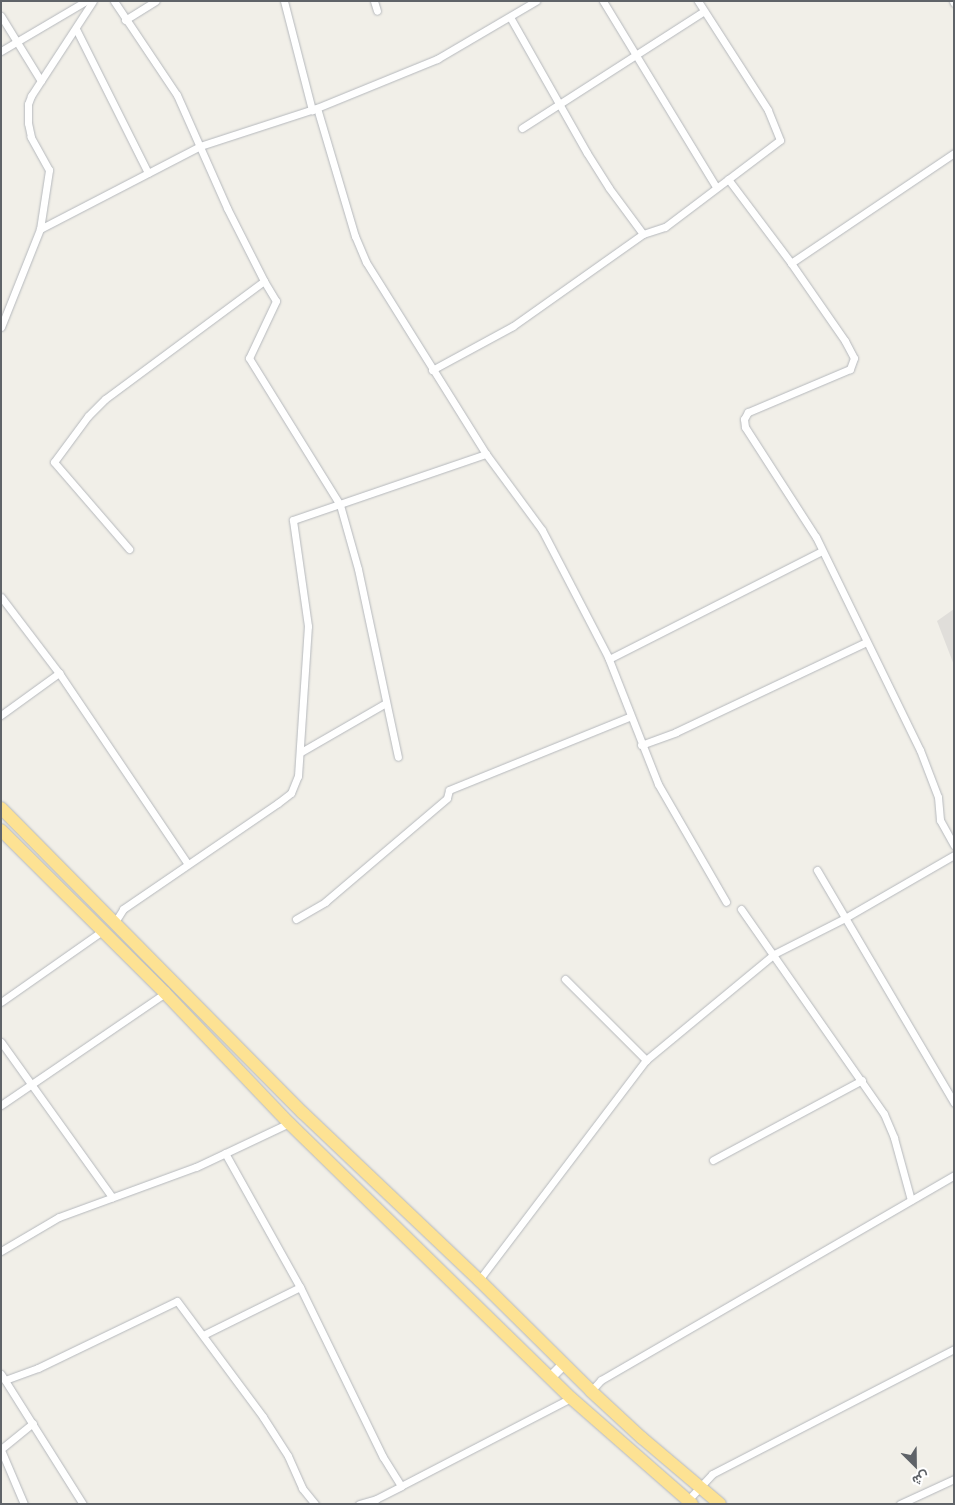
<!DOCTYPE html>
<html>
<head>
<meta charset="utf-8">
<style>
  body { margin:0 }
  #map { position:relative; width:955px; height:1505px; overflow:hidden; background:#f1efe8; font-family:Manrope,Vazirmatn,sans-serif }
  div>[style] { position:absolute }
  .industrial>* { inset:0; background:#e0deda }
  .roads { filter:drop-shadow(0 0 1px #b5b8bc) drop-shadow(0 0 1px #b5b8bc) }
  .street>* { height:7px; margin:-3.5px; padding:0 3.5px; transform-origin:3.5px; border-radius:3.5px; background:#fff }
  .secondary>* { height:10px; margin:-5px; padding:0 5px; transform-origin:5px; border-radius:5px; background:#fff }
  .highway>* { height:12px; margin:-6px; padding:0 6px; transform-origin:6px; border-radius:6px; background:#fde293 }
  span { translate:-50% -50%; white-space:nowrap; text-align:center; line-height:1.15; -webkit-text-stroke:4px #fff; paint-order:stroke }
  .frame { position:absolute; inset:0; border:2px solid #5f6368; pointer-events:none }
  .north { position:absolute; left:890px; top:1440px; width:50px; height:50px; -webkit-text-stroke:4px #fff; paint-order:stroke; rotate:157deg; font-size:14px; font-weight:700; line-height:20px; text-align:center; color:#5f6368 }
  .north::after { content:''; display:block; margin:auto; width:18px; height:22px; background:#5f6368; clip-path:polygon(50% 0,100% 100%,50% 72%,0 100%) }
</style>
</head>
<body>
<div id="map">
  <div class="industrial">
    <i style="clip-path:polygon(954px 609px,954px 665px,937px 621px)"></i>
  </div>
  <div class="roads">
    <div class="street">
      <i style="left:114px;top:1px;width:113px;rotate:56.2deg"></i>
      <i style="left:177px;top:95px;width:124px;rotate:66.1deg"></i>
      <i style="left:227px;top:208px;width:82px;rotate:63.1deg"></i>
      <i style="left:264px;top:281px;width:198px;rotate:143.4deg"></i>
      <i style="left:105px;top:399px;width:24px;rotate:135deg"></i>
      <i style="left:88px;top:416px;width:57px;rotate:126.5deg"></i>
      <i style="left:54px;top:462px;width:115px;rotate:49.2deg"></i>
      <i style="left:284px;top:1px;width:113px;rotate:75.6deg"></i>
      <i style="left:374px;top:1px;width:10px;rotate:73deg"></i>
      <i style="left:603px;top:1px;width:218px;rotate:58.7deg"></i>
      <i style="left:953px;top:1px;width:2px;rotate:63deg"></i>
      <i style="left:1px;top:16px;width:76px;rotate:58.4deg"></i>
      <i style="left:510px;top:17px;width:156px;rotate:60.5deg"></i>
      <i style="left:587px;top:153px;width:41px;rotate:57.8deg"></i>
      <i style="left:609px;top:188px;width:57px;rotate:53.5deg"></i>
      <i style="left:125px;top:20px;width:36px;rotate:-32deg"></i>
      <i style="left:76px;top:29px;width:161px;rotate:63.4deg"></i>
      <i style="left:1px;top:51px;width:99px;rotate:-30.5deg"></i>
      <i style="left:317px;top:108px;width:134px;rotate:73.5deg"></i>
      <i style="left:355px;top:236px;width:28px;rotate:67deg"></i>
      <i style="left:366px;top:262px;width:226px;rotate:58deg"></i>
      <i style="left:486px;top:454px;width:94px;rotate:53.6deg"></i>
      <i style="left:542px;top:530px;width:143px;rotate:62.5deg"></i>
      <i style="left:608px;top:657px;width:136px;rotate:68.5deg"></i>
      <i style="left:658px;top:784px;width:136px;rotate:60deg"></i>
      <i style="left:522px;top:128px;width:216px;rotate:-32.7deg"></i>
      <i style="left:728px;top:179px;width:105px;rotate:53.1deg"></i>
      <i style="left:791px;top:263px;width:197px;rotate:-34deg"></i>
      <i style="left:40px;top:229px;width:180px;rotate:-27.4deg"></i>
      <i style="left:200px;top:146px;width:123px;rotate:-18deg"></i>
      <i style="left:317px;top:108px;width:130px;rotate:-22.2deg"></i>
      <i style="left:437px;top:59px;width:115px;rotate:-30.4deg"></i>
      <i style="left:791px;top:263px;width:95px;rotate:55.3deg"></i>
      <i style="left:845px;top:341px;width:19px;rotate:62deg"></i>
      <i style="left:854px;top:358px;width:12px;rotate:110deg"></i>
      <i style="left:850px;top:369px;width:111px;rotate:157.1deg"></i>
      <i style="left:748px;top:412px;width:8px;rotate:120deg"></i>
      <i style="left:744px;top:419px;width:8px;rotate:83deg"></i>
      <i style="left:745px;top:427px;width:131px;rotate:57.2deg"></i>
      <i style="left:816px;top:537px;width:237px;rotate:64deg"></i>
      <i style="left:920px;top:750px;width:50px;rotate:69deg"></i>
      <i style="left:938px;top:797px;width:23px;rotate:85deg"></i>
      <i style="left:940px;top:820px;width:29px;rotate:61deg"></i>
      <i style="left:264px;top:281px;width:23px;rotate:59deg"></i>
      <i style="left:276px;top:301px;width:63px;rotate:115.3deg"></i>
      <i style="left:249px;top:358px;width:173px;rotate:58.2deg"></i>
      <i style="left:340px;top:505px;width:66px;rotate:74.3deg"></i>
      <i style="left:358px;top:569px;width:192px;rotate:78deg"></i>
      <i style="left:1px;top:327px;width:105px;rotate:-68.3deg"></i>
      <i style="left:40px;top:229px;width:60px;rotate:-81.3deg"></i>
      <i style="left:49px;top:170px;width:38px;rotate:-119deg"></i>
      <i style="left:31px;top:137px;width:14px;rotate:-102deg"></i>
      <i style="left:28px;top:123px;width:19px;rotate:-90deg"></i>
      <i style="left:28px;top:104px;width:9px;rotate:-69deg"></i>
      <i style="left:31px;top:96px;width:113px;rotate:-56.9deg"></i>
      <i style="left:432px;top:370px;width:92px;rotate:-28.5deg"></i>
      <i style="left:513px;top:326px;width:159px;rotate:-35.3deg"></i>
      <i style="left:643px;top:234px;width:23px;rotate:-18deg"></i>
      <i style="left:665px;top:227px;width:144px;rotate:-37.1deg"></i>
      <i style="left:780px;top:140px;width:32px;rotate:-112deg"></i>
      <i style="left:768px;top:110px;width:130px;rotate:-122.7deg"></i>
      <i style="left:1px;top:597px;width:96px;rotate:52.7deg"></i>
      <i style="left:59px;top:673px;width:229px;rotate:56deg"></i>
      <i style="left:609px;top:659px;width:239px;rotate:-26.9deg"></i>
      <i style="left:1px;top:715px;width:72px;rotate:-35.9deg"></i>
      <i style="left:641px;top:745px;width:37px;rotate:-20deg"></i>
      <i style="left:676px;top:732px;width:210px;rotate:-25.3deg"></i>
      <i style="left:301px;top:752px;width:98px;rotate:-30deg"></i>
      <i style="left:817px;top:870px;width:270px;rotate:59.5deg"></i>
      <i style="left:741px;top:909px;width:250px;rotate:55.1deg"></i>
      <i style="left:884px;top:1114px;width:26px;rotate:67deg"></i>
      <i style="left:894px;top:1138px;width:64px;rotate:74.7deg"></i>
      <i style="left:296px;top:919px;width:34px;rotate:-30deg"></i>
      <i style="left:325px;top:902px;width:160px;rotate:-40.4deg"></i>
      <i style="left:447px;top:798px;width:8px;rotate:-76deg"></i>
      <i style="left:449px;top:790px;width:196px;rotate:-22.1deg"></i>
      <i style="left:115px;top:922px;width:15px;rotate:-58deg"></i>
      <i style="left:123px;top:909px;width:188px;rotate:-34.4deg"></i>
      <i style="left:278px;top:803px;width:16px;rotate:-38deg"></i>
      <i style="left:291px;top:793px;width:18px;rotate:-68deg"></i>
      <i style="left:298px;top:776px;width:150px;rotate:-86.2deg"></i>
      <i style="left:308px;top:626px;width:107px;rotate:-98.1deg"></i>
      <i style="left:293px;top:520px;width:204px;rotate:-18.9deg"></i>
      <i style="left:565px;top:979px;width:115px;rotate:45deg"></i>
      <i style="left:1px;top:1002px;width:123px;rotate:-35.1deg"></i>
      <i style="left:1px;top:1042px;width:191px;rotate:54.4deg"></i>
      <i style="left:1px;top:1105px;width:199px;rotate:-34.3deg"></i>
      <i style="left:225px;top:1153px;width:154px;rotate:60.8deg"></i>
      <i style="left:300px;top:1287px;width:189px;rotate:64deg"></i>
      <i style="left:383px;top:1457px;width:34px;rotate:58deg"></i>
      <i style="left:713px;top:1160px;width:169px;rotate:-28.2deg"></i>
      <i style="left:1px;top:1251px;width:67px;rotate:-30.4deg"></i>
      <i style="left:59px;top:1217px;width:146px;rotate:-20.1deg"></i>
      <i style="left:196px;top:1167px;width:103px;rotate:-25.3deg"></i>
      <i style="left:479px;top:1280px;width:276px;rotate:-52.8deg"></i>
      <i style="left:646px;top:1060px;width:166px;rotate:-39.6deg"></i>
      <i style="left:774px;top:954px;width:80px;rotate:-26.9deg"></i>
      <i style="left:845px;top:918px;width:126px;rotate:-30deg"></i>
      <i style="left:203px;top:1335px;width:108px;rotate:-26.3deg"></i>
      <i style="left:1px;top:1374px;width:154px;rotate:57.8deg"></i>
      <i style="left:5px;top:1380px;width:35px;rotate:-20deg"></i>
      <i style="left:38px;top:1368px;width:154px;rotate:-25.7deg"></i>
      <i style="left:177px;top:1301px;width:144px;rotate:53.4deg"></i>
      <i style="left:263px;top:1417px;width:46px;rotate:57.3deg"></i>
      <i style="left:288px;top:1456px;width:35px;rotate:66deg"></i>
      <i style="left:302px;top:1488px;width:21px;rotate:51deg"></i>
      <i style="left:591px;top:1391px;width:15px;rotate:-48deg"></i>
      <i style="left:601px;top:1380px;width:408px;rotate:-30.1deg"></i>
      <i style="left:1px;top:1449px;width:41px;rotate:-39.1deg"></i>
      <i style="left:1px;top:1450px;width:59px;rotate:66.9deg"></i>
      <i style="left:688px;top:1500px;width:35px;rotate:-47deg"></i>
      <i style="left:712px;top:1474px;width:272px;rotate:-27.3deg"></i>
      <i style="left:359px;top:1504px;width:18px;rotate:-16deg"></i>
      <i style="left:376px;top:1499px;width:28px;rotate:-27deg"></i>
      <i style="left:401px;top:1486px;width:191px;rotate:-27.4deg"></i>
      <i style="left:900px;top:1504px;width:60px;rotate:-24.8deg"></i>
    </div>
    <div class="secondary">
      <i style="left:550px;top:1378px;width:20px;rotate:-45deg"></i>
    </div>
    <div class="highway">
      <i style="left:1px;top:808px;width:429px;rotate:45.3deg"></i>
      <i style="left:303px;top:1113px;width:243px;rotate:43.5deg"></i>
      <i style="left:479px;top:1280px;width:158px;rotate:44.7deg"></i>
      <i style="left:591px;top:1391px;width:69px;rotate:42.7deg"></i>
      <i style="left:642px;top:1438px;width:102px;rotate:40.2deg"></i>
      <i style="left:1px;top:830px;width:231px;rotate:44.8deg"></i>
      <i style="left:165px;top:993px;width:180px;rotate:46.4deg"></i>
      <i style="left:289px;top:1123px;width:394px;rotate:44.3deg"></i>
      <i style="left:571px;top:1398px;width:161px;rotate:41.2deg"></i>
    </div>
  </div>
  <div class="frame"></div>
  <div class="north">ش</div>
</div>
</body>
</html>
